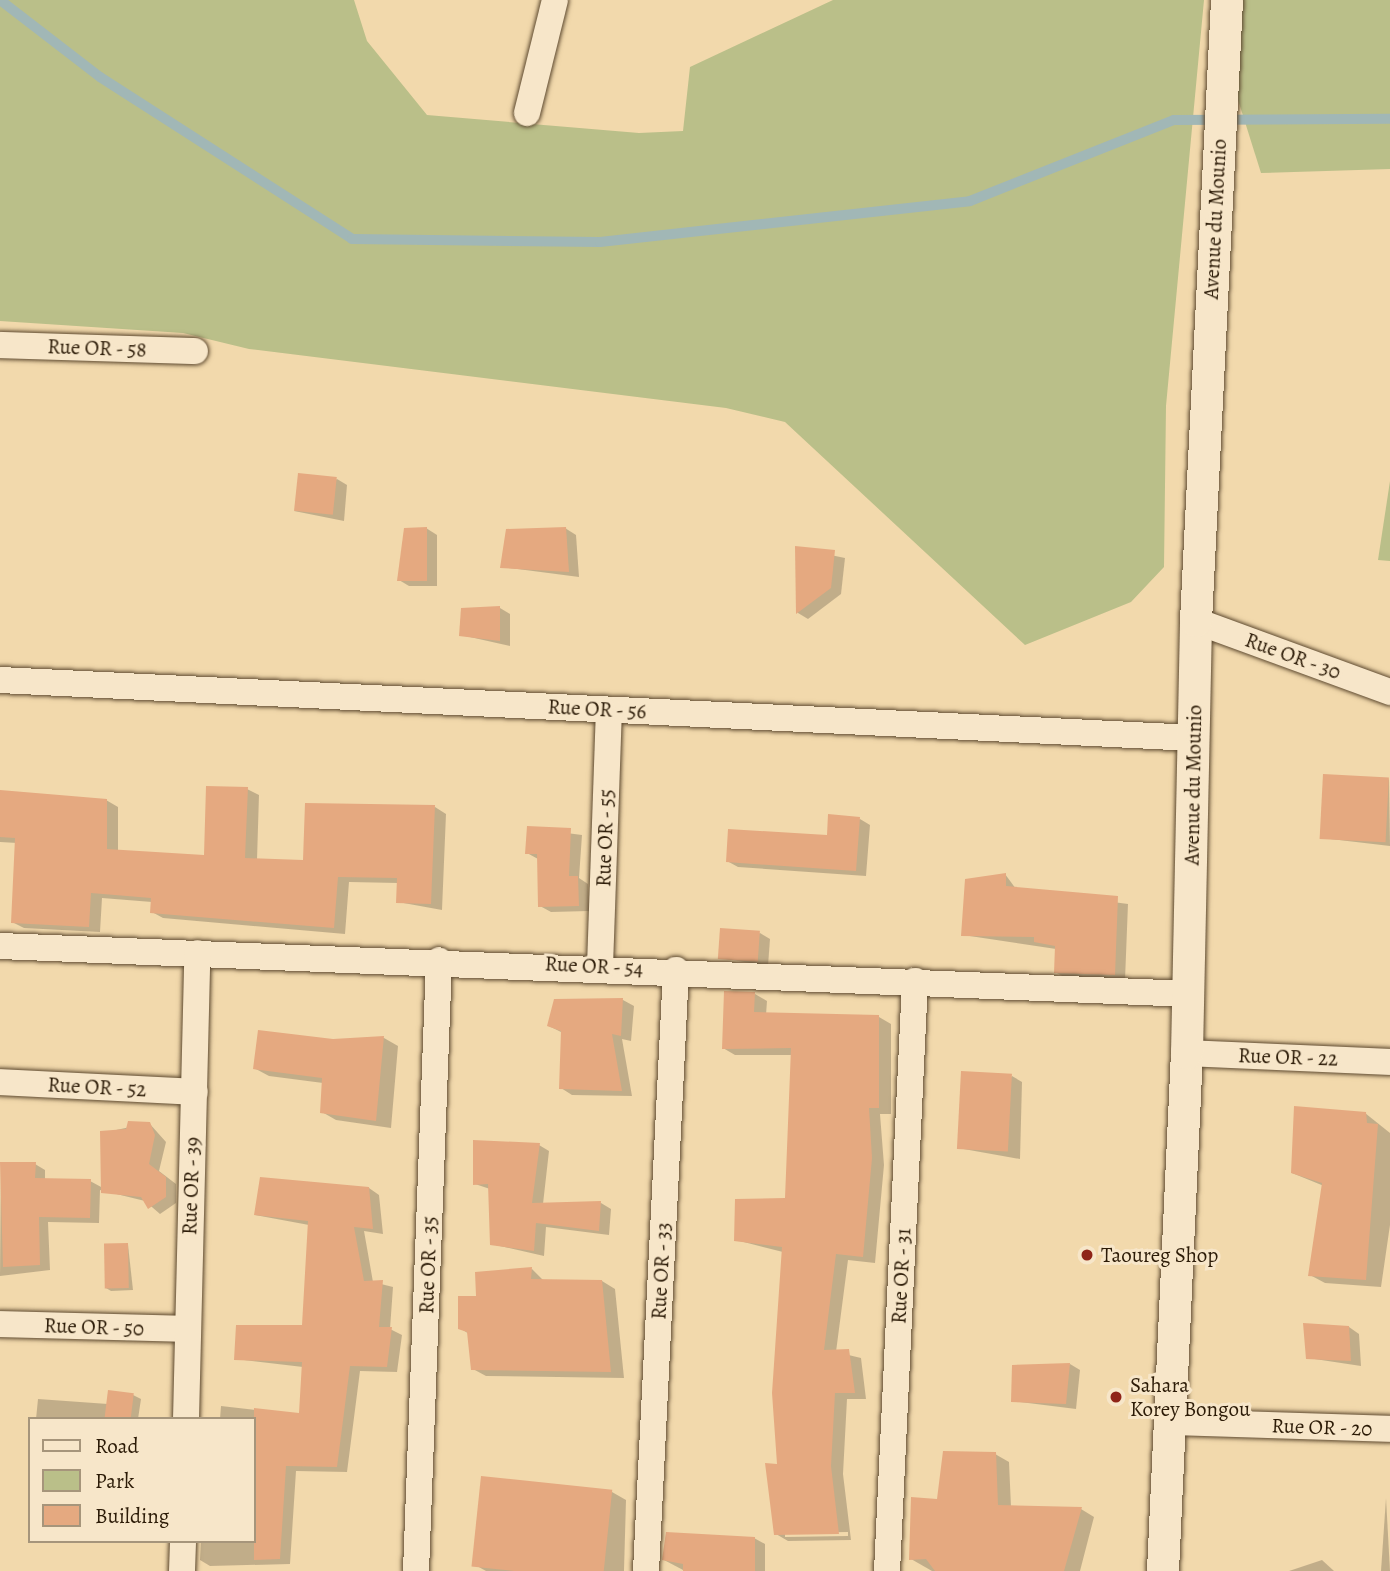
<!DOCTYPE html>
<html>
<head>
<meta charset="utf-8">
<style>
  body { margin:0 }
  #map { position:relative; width:1390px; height:1571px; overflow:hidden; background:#f2d9ac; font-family:Alegreya,serif }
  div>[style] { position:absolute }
  .green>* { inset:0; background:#babf89 }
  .shadow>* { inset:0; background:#0003 }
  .stream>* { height:10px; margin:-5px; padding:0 5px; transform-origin:5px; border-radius:5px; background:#a1b7b6 }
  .building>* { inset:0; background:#e5a980; transform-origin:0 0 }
  .roads { filter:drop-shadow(0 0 2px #5e4a30) drop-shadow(0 0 2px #5e4a30) }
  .minor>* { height:26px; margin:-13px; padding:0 13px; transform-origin:13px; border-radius:13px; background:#f7e6c9 }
  .tertiary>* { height:32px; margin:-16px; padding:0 16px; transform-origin:16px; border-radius:16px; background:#f7e6c9 }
  .dots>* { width:19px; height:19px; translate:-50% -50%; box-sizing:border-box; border:4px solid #f7e6c9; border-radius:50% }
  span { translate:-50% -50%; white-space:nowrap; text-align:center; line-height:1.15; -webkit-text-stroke:6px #f7e6c9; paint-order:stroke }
  .street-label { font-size:21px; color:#2c1b07 }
  .poi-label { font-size:21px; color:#2c1b07 }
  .left { translate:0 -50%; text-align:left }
  .legend { position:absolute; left:28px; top:1417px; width:228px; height:126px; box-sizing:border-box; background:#f7e6c9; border:2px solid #a6957b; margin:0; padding:9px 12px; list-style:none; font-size:21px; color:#2c1b07 }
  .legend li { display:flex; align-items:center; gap:14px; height:35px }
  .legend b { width:35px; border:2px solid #a6957b }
</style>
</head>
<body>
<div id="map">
  <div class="green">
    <i style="clip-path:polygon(0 0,354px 0,367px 41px,427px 115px,639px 133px,683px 131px,690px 67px,833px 0,1204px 0,1166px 406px,1164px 567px,1131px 602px,1025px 645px,785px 422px,726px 408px,249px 349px,183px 333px,0 321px)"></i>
    <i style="clip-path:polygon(1234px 0,1390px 0,1390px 169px,1261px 173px,1223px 52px)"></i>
    <i style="clip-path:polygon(1390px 481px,1390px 561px,1378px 560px)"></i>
  </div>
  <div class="shadow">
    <i style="clip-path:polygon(337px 479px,347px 485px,344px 521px,294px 511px)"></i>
    <i style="clip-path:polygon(426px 528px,437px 535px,437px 586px,409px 586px,399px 580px)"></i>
    <i style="clip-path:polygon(565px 528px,576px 535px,579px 577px,502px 567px)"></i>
    <i style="clip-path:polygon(797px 548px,845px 558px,841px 594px,808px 619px,798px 613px)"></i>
    <i style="clip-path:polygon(500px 608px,510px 614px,510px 646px,461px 635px)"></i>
    <i style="clip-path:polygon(1389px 779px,1390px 846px,1322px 838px)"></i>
    <i style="clip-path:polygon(247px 789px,259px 795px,257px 860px,304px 862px,435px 807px,446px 814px,442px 910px,398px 902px,398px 883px,349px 882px,345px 934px,163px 918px,152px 912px,152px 902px,102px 898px,100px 932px,24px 928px,12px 922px,17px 843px,0 842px,0 793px,106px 800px,118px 807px,118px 851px,206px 857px)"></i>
    <i style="clip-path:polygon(860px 819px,870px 825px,866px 876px,738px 867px,727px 861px,829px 836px)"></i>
    <i style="clip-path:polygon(528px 828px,582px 835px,579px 878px,588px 884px,589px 911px,551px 912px,540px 906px,538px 859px,527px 853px)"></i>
    <i style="clip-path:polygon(1005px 874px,1016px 889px,1128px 904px,1125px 980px,1066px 978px,1055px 972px,1056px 949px,963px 935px)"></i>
    <i style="clip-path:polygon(760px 933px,770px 939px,768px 966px,720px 958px)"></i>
    <i style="clip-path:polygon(evenodd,755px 994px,767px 1001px,766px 1015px,879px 1017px,891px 1024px,891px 1114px,880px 1114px,884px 1165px,875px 1263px,848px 1260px,836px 1352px,861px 1358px,866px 1399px,847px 1399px,843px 1474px,851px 1540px,788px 1541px,776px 1534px,783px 1252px,736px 1240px,787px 1200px,793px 1055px,735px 1055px,723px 1048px,755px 994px,848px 1532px,848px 1536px,785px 1537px,785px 1533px,848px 1532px)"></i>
    <i style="clip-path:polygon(555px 1000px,623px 1000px,634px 1006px,631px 1041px,622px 1039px,632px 1096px,572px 1095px,561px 1088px,563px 1033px,549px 1026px)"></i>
    <i style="clip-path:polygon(384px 1038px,398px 1046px,391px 1128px,336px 1120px,322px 1112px,323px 1083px,269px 1076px,254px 1068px,308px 1042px)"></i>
    <i style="clip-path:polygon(1012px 1076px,1022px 1082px,1020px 1159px,958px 1148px)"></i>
    <i style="clip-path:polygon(1365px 1113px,1390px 1133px,1390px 1225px,1381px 1287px,1325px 1283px,1310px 1275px,1324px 1186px,1292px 1173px)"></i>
    <i style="clip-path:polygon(149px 1123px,166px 1142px,159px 1171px,176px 1184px,176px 1203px,160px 1214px,145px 1201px,100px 1190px,99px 1223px,48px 1222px,50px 1270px,0 1276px,1px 1164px,35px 1164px,45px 1170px,45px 1180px,90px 1181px,103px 1188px,102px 1133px)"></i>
    <i style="clip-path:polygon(539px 1145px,549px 1151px,543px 1204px,601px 1203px,611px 1209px,609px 1235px,546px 1227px,544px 1256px,491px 1244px,490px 1189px,475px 1184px)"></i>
    <i style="clip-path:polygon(369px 1188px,379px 1195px,383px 1234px,364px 1231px,373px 1282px,393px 1287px,390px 1329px,402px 1335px,397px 1372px,360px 1371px,347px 1472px,296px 1471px,290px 1564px,210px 1566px,200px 1560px,201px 1541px,254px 1541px,254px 1419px,220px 1419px,221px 1406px,300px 1415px,303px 1367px,236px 1359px,304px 1326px,309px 1225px,255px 1215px)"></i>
    <i style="clip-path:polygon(128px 1245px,133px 1290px,111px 1291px,106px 1288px)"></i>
    <i style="clip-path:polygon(532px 1269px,544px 1281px,602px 1281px,615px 1289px,624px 1378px,486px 1376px,473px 1369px,469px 1334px,460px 1328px,478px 1298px)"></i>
    <i style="clip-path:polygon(1349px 1327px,1359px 1334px,1361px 1366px,1308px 1358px)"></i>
    <i style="clip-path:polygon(1070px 1364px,1080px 1370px,1076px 1409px,1013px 1401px)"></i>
    <i style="clip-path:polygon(133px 1395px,141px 1399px,138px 1419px,36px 1419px,38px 1399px,108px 1404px)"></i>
    <i style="clip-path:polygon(995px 1454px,1009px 1462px,1011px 1507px,1081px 1509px,1094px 1517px,1080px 1571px,932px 1571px,911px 1559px,938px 1501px)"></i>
    <i style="clip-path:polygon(612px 1492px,626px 1500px,624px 1571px,486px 1571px,477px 1566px)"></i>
    <i style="clip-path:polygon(1386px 1498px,1390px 1571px,1381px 1571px)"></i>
    <i style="clip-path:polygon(754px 1538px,765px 1544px,765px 1571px,685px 1571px,664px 1560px)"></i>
    <i style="clip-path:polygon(1322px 1560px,1334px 1571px,1289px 1571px)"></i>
  </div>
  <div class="stream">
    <i style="left:0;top:0;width:126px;rotate:37.6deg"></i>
    <i style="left:100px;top:77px;width:300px;rotate:32.7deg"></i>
    <i style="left:352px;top:239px;width:248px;rotate:0.7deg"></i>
    <i style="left:600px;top:242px;width:372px;rotate:-6.3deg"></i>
    <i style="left:970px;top:201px;width:219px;rotate:-21.7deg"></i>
    <i style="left:1174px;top:120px;width:216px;rotate:-0.3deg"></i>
  </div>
  <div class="building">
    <i style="left:298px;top:473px;width:39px;height:38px;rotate:6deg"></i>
    <i style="clip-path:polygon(427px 527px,427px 581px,397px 581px,404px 528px)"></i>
    <i style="clip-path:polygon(566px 527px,569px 572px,500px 568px,506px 529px)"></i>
    <i style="clip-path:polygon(795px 546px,835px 550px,831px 588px,796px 614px)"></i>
    <i style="clip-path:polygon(500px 606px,500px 641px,459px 636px,461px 608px)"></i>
    <i style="left:1323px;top:774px;width:66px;height:65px;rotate:3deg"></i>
    <i style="clip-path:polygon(206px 786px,248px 787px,245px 858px,303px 860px,305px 803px,435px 805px,431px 904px,396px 903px,397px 878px,338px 877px,334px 928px,150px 913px,151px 898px,91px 893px,89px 927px,11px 923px,15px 838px,0 837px,0 790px,107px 799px,107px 849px,204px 855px)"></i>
    <i style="clip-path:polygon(828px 814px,860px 817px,856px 871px,726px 862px,728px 829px,827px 835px)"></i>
    <i style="clip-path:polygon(527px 826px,571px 828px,569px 876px,578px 876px,579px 906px,538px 907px,537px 854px,525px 854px)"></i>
    <i style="clip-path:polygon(1006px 873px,1006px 886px,1118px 896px,1115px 975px,1054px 973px,1055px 946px,1034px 942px,1034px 937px,961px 936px,965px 879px)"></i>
    <i style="left:720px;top:928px;width:40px;height:31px;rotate:4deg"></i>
    <i style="clip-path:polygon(724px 991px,755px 992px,754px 1012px,879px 1015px,879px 1108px,869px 1108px,872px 1158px,863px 1257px,836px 1254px,824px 1350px,849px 1349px,855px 1393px,835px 1393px,831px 1466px,839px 1534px,774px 1535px,765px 1463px,777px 1464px,772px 1393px,782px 1247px,734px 1241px,735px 1199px,785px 1198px,791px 1048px,722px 1049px)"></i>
    <i style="clip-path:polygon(623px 998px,621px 1036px,612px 1034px,622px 1091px,559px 1089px,561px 1031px,547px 1026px,554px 999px)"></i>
    <i style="clip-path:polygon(258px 1030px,333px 1039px,384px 1036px,376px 1121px,320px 1113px,322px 1078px,253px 1069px)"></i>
    <i style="left:961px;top:1071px;width:51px;height:78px;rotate:3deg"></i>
    <i style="clip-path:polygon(1294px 1106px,1366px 1112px,1367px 1123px,1378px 1124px,1366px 1280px,1308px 1276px,1322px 1183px,1291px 1173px)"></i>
    <i style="clip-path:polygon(128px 1121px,150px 1122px,155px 1135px,149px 1164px,166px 1177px,166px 1197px,148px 1209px,141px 1197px,101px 1193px,100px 1131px,126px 1129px)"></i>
    <i style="clip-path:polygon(473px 1140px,540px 1143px,532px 1203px,601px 1201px,599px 1231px,536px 1223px,534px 1251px,490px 1245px,488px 1184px,473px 1185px)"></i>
    <i style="clip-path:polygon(0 1162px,36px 1162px,35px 1178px,91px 1179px,90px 1218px,39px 1217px,40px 1265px,3px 1267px)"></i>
    <i style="clip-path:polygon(260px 1177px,369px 1187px,373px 1229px,354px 1227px,364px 1281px,383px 1280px,379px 1327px,392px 1327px,387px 1367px,350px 1366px,337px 1467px,286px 1466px,280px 1559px,254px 1560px,254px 1408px,299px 1413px,302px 1362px,234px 1360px,236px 1325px,302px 1325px,308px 1221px,254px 1215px)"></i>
    <i style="left:128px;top:1243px;width:45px;height:24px;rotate:89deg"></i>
    <i style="clip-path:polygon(532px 1267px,531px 1279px,602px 1280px,611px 1372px,471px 1370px,467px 1332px,458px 1329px,458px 1296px,476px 1296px,475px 1272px)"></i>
    <i style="clip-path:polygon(1303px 1323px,1349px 1326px,1351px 1361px,1306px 1359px)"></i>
    <i style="clip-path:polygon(1070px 1363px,1066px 1404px,1011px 1402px,1012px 1365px)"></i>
    <i style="left:108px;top:1390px;width:26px;height:29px;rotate:7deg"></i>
    <i style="clip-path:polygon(943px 1451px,996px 1452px,998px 1505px,1082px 1507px,1064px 1571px,935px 1571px,926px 1559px,909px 1560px,911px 1497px,937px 1499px)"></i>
    <i style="left:481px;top:1476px;width:132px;height:91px;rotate:6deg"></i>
    <i style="clip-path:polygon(666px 1532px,755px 1537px,755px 1571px,683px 1571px,683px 1564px,662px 1560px)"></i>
  </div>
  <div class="roads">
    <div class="minor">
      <i style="left:527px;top:113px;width:116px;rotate:-76.1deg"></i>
      <i style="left:0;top:345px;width:195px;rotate:1.8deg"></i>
      <i style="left:1196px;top:621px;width:207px;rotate:20.1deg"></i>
      <i style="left:0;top:680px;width:1195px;rotate:2.78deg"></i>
      <i style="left:0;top:946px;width:1189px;rotate:2.31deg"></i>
      <i style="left:600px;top:966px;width:256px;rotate:-88deg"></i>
      <i style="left:1187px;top:1053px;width:203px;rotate:2.5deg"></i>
      <i style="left:0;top:1082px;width:195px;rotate:2.9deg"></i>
      <i style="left:0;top:1324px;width:188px;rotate:1.5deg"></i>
      <i style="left:186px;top:1419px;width:466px;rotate:-88.6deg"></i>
      <i style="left:1170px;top:1422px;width:220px;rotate:1.8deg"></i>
      <i style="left:182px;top:1571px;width:30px;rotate:-88deg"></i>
      <i style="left:416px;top:1571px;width:611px;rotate:-87.84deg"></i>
      <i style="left:646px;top:1571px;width:602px;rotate:-87.14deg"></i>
      <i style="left:887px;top:1571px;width:591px;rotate:-87.28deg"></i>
    </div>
    <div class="tertiary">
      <i style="left:1163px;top:1571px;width:519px;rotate:-87.35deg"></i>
      <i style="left:1187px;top:1053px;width:432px;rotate:-88.8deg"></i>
      <i style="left:1196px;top:621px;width:622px;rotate:-87.14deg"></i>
    </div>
  </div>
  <div class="dots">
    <i style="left:1087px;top:1255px;background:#8f2418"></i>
    <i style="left:1116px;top:1397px;background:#8f2418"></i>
  </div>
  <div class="street-label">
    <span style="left:1215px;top:219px;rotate:-87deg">Avenue du Mounio</span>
    <span style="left:97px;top:348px;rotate:2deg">Rue OR - 58</span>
    <span style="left:1293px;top:656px;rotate:20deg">Rue OR - 30</span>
    <span style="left:597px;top:709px;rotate:3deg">Rue OR - 56</span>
    <span style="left:1193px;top:785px;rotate:-89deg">Avenue du Mounio</span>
    <span style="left:605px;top:838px;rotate:-88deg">Rue OR - 55</span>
    <span style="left:594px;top:966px;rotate:3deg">Rue OR - 54</span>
    <span style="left:1288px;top:1057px;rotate:2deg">Rue OR - 22</span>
    <span style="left:97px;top:1087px;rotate:3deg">Rue OR - 52</span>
    <span style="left:191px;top:1186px;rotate:-88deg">Rue OR - 39</span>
    <span style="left:428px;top:1265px;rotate:-88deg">Rue OR - 35</span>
    <span style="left:661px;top:1271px;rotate:-87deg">Rue OR - 33</span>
    <span style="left:901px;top:1276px;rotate:-87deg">Rue OR - 31</span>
    <span style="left:94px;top:1327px;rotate:2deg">Rue OR - 50</span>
    <span style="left:1322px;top:1427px;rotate:2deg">Rue OR - 20</span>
  </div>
  <div class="poi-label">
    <span class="left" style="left:1101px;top:1255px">Taoureg Shop</span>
    <span class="left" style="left:1130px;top:1397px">Sahara<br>Korey Bongou</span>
  </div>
  <ul class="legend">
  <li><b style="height:9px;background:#f7e6c9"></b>Road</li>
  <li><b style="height:19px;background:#babf89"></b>Park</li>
  <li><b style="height:19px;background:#e5a980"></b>Building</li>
  </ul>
</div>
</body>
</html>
